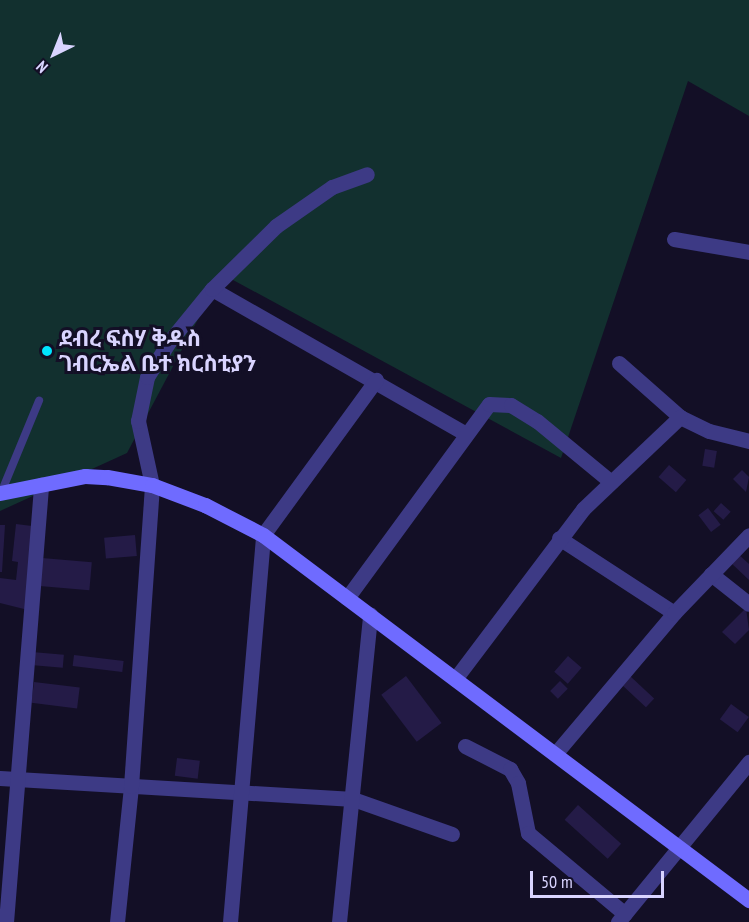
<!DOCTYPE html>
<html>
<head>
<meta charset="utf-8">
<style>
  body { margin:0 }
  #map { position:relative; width:749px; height:922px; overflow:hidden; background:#130f26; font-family:"PT Sans Narrow","Noto Sans Ethiopic",sans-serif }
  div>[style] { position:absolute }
  .green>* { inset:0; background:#12302f }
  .building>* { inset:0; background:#241b47; transform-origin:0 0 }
  .service>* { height:8px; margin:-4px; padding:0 4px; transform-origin:4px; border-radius:4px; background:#3d3a85 }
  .minor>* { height:15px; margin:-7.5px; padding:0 7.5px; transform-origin:7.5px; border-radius:7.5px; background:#3d3a85 }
  .secondary>* { height:15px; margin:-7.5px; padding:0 7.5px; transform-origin:7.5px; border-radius:7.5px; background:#6f6bff }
  .dots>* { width:16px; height:16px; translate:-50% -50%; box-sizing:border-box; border:3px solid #130f26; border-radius:50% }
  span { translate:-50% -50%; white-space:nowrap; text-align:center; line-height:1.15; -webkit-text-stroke:6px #130f26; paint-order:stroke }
  .poi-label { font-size:22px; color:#d9d4ff; font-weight:700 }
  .left { translate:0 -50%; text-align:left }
  .north { position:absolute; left:24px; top:24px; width:60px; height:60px; -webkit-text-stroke:4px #130f26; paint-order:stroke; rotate:223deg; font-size:16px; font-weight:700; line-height:24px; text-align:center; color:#d9d4ff }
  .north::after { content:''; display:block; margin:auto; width:21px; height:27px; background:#d9d4ff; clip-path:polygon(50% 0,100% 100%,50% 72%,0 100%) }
  .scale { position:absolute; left:530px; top:871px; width:134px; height:27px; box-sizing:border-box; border:3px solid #d9d4ff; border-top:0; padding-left:8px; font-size:18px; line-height:21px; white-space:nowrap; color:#d9d4ff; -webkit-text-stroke:4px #130f26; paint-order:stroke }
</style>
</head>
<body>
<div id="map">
  <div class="green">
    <i style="clip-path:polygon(0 0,749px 0,749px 116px,688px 81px,561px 458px,222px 274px,127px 453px,0 511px)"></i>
  </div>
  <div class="building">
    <i style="left:705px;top:449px;width:12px;height:17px;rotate:9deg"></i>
    <i style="left:669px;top:465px;width:23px;height:16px;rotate:41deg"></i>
    <i style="clip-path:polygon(742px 470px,749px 477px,746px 492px,733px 479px)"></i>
    <i style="left:721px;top:503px;width:13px;height:11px;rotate:42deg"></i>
    <i style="left:708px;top:508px;width:21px;height:12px;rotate:53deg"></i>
    <i style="clip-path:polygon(16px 524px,32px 526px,28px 610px,0 603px,0 578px,16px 580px,18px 562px,12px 561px)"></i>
    <i style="clip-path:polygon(0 525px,5px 525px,2px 572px,0 572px)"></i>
    <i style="left:135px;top:535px;width:21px;height:31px;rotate:85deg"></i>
    <i style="clip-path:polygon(737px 553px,749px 564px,749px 580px,729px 561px)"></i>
    <i style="left:42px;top:558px;width:50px;height:28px;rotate:5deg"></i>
    <i style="clip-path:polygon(746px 608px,749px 630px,735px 644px,722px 632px)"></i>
    <i style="left:32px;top:652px;width:32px;height:13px;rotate:5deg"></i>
    <i style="left:74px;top:655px;width:50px;height:11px;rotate:7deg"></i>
    <i style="left:568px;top:656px;width:18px;height:21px;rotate:41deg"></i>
    <i style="left:406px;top:676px;width:59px;height:31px;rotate:53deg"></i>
    <i style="left:630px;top:676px;width:33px;height:12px;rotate:43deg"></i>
    <i style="left:560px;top:681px;width:11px;height:14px;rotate:45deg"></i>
    <i style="left:34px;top:682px;width:46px;height:21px;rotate:7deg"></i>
    <i style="left:731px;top:704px;width:22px;height:19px;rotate:36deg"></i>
    <i style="left:177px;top:758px;width:23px;height:18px;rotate:7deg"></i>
    <i style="left:578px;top:805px;width:58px;height:20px;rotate:42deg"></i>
  </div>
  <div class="service">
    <i style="left:1px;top:493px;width:100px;rotate:-67.6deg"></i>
  </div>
  <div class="minor">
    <i style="left:674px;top:239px;width:76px;rotate:9.8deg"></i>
    <i style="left:212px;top:289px;width:292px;rotate:29.7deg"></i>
    <i style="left:619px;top:363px;width:81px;rotate:41.5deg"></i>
    <i style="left:680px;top:417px;width:32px;rotate:26deg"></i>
    <i style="left:709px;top:431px;width:41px;rotate:14deg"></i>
    <i style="left:559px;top:538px;width:137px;rotate:33.1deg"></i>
    <i style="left:711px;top:574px;width:48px;rotate:38.3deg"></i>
    <i style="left:347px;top:598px;width:240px;rotate:-53.8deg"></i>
    <i style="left:489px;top:404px;width:22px;rotate:3deg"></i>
    <i style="left:511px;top:405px;width:31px;rotate:32deg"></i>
    <i style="left:537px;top:421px;width:96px;rotate:39.5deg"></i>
    <i style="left:455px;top:679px;width:213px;rotate:-53deg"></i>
    <i style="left:583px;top:509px;width:134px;rotate:-43.5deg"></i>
    <i style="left:465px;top:746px;width:51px;rotate:27.1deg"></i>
    <i style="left:510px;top:769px;width:16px;rotate:60deg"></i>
    <i style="left:518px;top:783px;width:51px;rotate:78.7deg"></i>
    <i style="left:528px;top:833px;width:126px;rotate:39.9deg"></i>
    <i style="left:555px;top:754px;width:185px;rotate:-49.8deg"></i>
    <i style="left:674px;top:613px;width:108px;rotate:-46.1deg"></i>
    <i style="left:0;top:778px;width:354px;rotate:3.4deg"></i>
    <i style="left:353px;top:799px;width:105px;rotate:19.5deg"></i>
    <i style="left:6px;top:922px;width:439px;rotate:-85.4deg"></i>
    <i style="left:117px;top:922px;width:137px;rotate:-84.1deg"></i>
    <i style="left:131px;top:786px;width:302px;rotate:-86deg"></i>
    <i style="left:152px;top:485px;width:66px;rotate:-102.3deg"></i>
    <i style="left:138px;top:421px;width:45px;rotate:-78.4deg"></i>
    <i style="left:147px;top:377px;width:40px;rotate:-58deg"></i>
    <i style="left:168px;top:343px;width:70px;rotate:-50.8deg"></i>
    <i style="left:212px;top:289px;width:90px;rotate:-44.5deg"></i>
    <i style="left:276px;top:226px;width:68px;rotate:-34.9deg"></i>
    <i style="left:332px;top:187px;width:37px;rotate:-20deg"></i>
    <i style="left:230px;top:922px;width:388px;rotate:-85.1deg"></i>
    <i style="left:263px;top:535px;width:192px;rotate:-53.9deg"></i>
    <i style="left:339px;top:922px;width:309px;rotate:-84.2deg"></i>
    <i style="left:618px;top:922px;width:207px;rotate:-50.7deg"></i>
  </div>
  <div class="secondary">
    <i style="left:0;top:493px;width:87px;rotate:-11.3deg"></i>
    <i style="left:85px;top:476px;width:22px;rotate:3deg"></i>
    <i style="left:107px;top:477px;width:46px;rotate:10.1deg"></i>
    <i style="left:152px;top:485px;width:57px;rotate:20.7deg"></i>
    <i style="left:205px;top:505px;width:65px;rotate:27.3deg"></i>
    <i style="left:263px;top:535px;width:608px;rotate:36.91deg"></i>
  </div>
  <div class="dots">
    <i style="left:47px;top:351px;background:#00e5ff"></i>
  </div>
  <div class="poi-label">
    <span class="left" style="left:59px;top:351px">ደብረ ፍስሃ ቅዱስ<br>ገብርኤል ቤተ ክርስቲያን</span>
  </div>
  <div class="north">N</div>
  <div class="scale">50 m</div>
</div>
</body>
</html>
